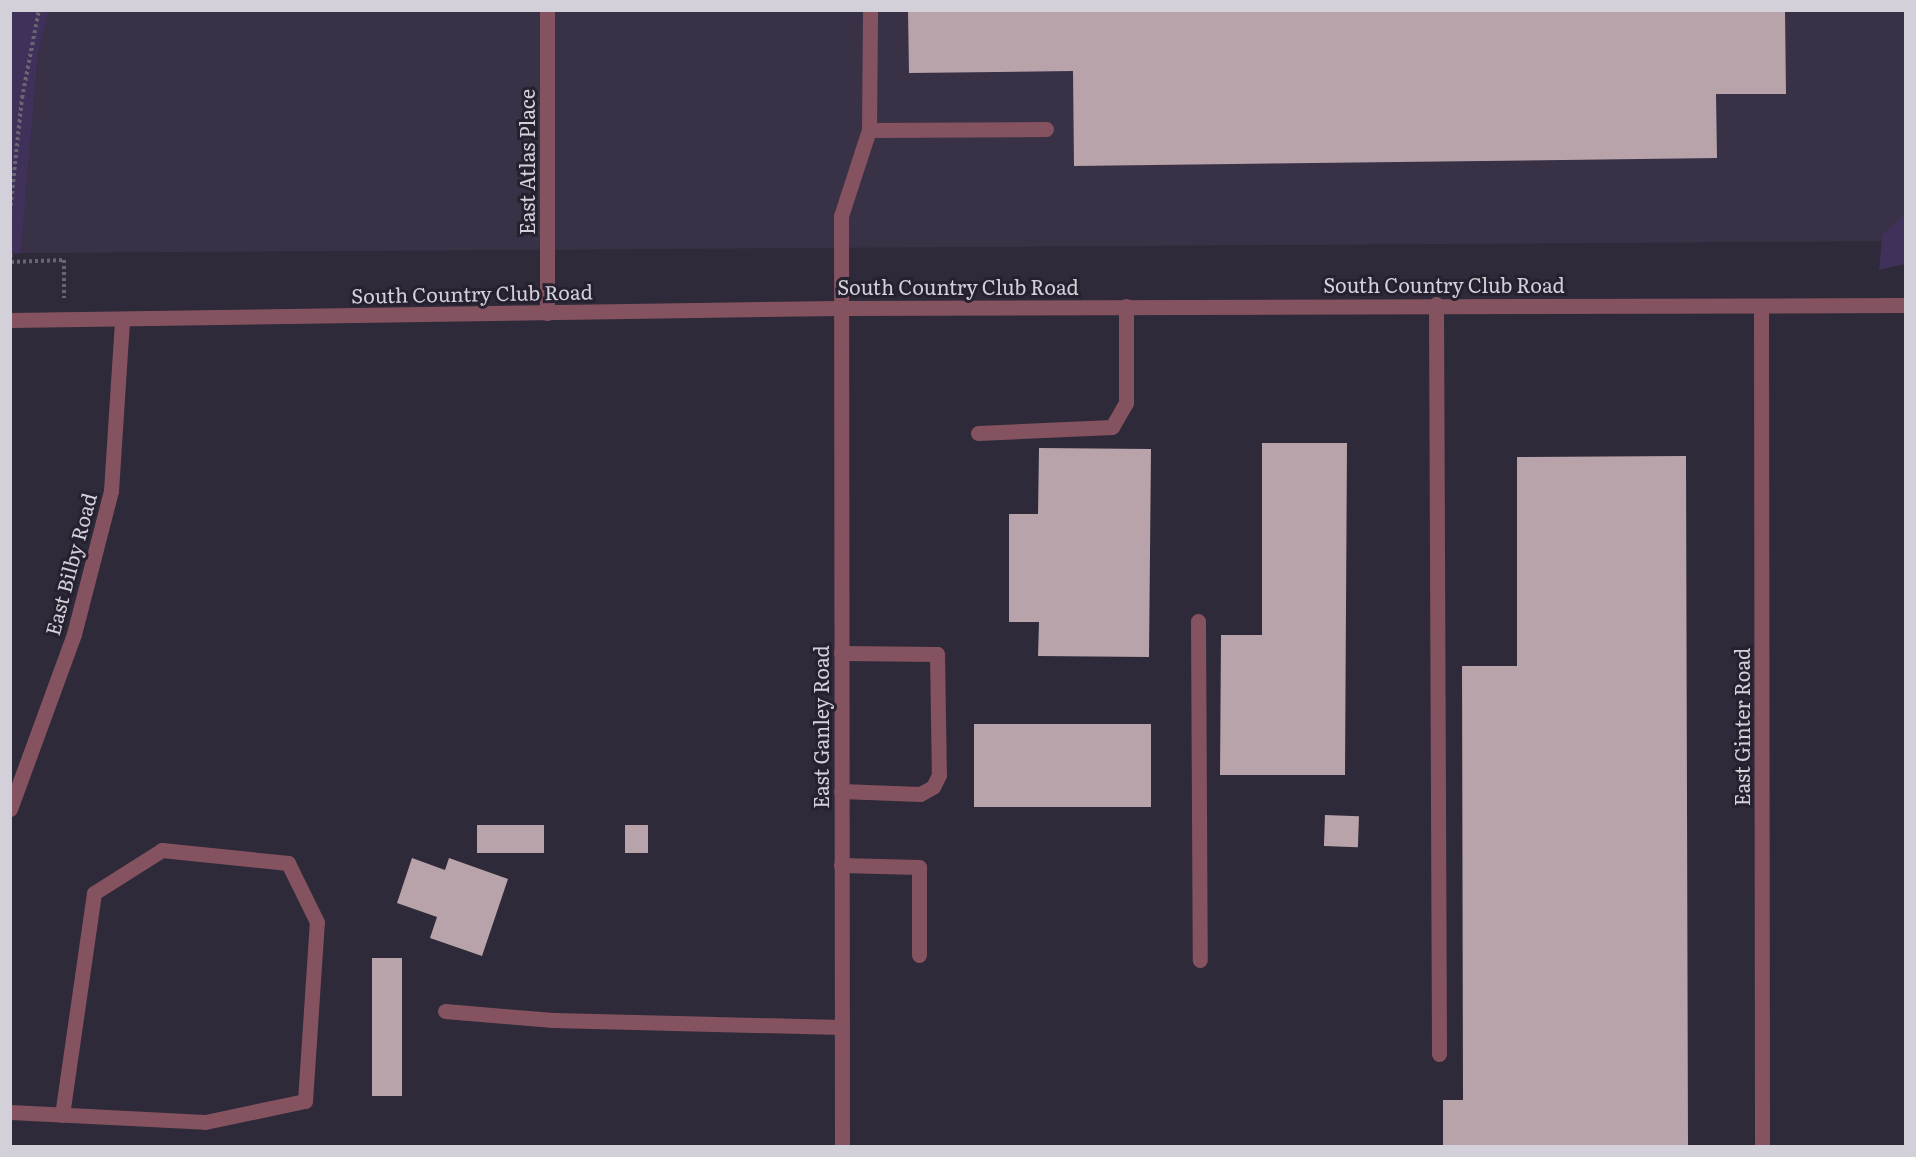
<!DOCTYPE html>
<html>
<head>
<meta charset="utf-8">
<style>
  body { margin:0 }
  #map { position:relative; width:1916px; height:1157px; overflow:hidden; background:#2f2a39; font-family:Literata,serif }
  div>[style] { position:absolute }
  .built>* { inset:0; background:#393247 }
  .green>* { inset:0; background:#3f3159 }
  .building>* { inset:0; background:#b9a3aa; transform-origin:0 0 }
  .path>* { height:4px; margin-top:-2px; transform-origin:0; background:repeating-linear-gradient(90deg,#696572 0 3px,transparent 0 6px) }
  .minor>* { height:15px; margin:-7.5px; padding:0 7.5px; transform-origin:7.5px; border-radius:7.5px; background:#855360 }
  span { translate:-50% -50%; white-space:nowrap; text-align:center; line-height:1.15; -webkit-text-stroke:6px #25212f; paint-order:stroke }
  .street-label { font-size:20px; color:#d3d0da }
  .frame { position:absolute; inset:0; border:12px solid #d3d0da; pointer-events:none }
</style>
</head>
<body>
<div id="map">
  <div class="built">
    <i style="clip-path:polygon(49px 11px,1905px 11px,1905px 241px,21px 253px,38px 53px)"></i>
  </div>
  <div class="green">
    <i style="clip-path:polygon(10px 11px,49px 11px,38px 53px,21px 253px,11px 254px)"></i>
    <i style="clip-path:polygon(1905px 214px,1905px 264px,1879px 270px,1882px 235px)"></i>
  </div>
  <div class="building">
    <i style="clip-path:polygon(908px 10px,1785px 10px,1786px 94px,1716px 94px,1717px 158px,1074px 166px,1073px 71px,909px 73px)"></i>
    <i style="clip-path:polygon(1262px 443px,1347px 443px,1345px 775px,1220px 775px,1221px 635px,1262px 635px)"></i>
    <i style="clip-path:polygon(1039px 448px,1151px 449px,1149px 657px,1038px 656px,1039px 622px,1009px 622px,1009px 514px,1038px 514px)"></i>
    <i style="clip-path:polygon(1686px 456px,1688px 1146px,1443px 1146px,1443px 1100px,1463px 1100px,1462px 666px,1517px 666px,1517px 457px)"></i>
    <i style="left:1151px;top:724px;width:83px;height:177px;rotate:90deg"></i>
    <i style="left:1325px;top:815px;width:34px;height:31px;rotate:2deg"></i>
    <i style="left:477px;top:825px;width:67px;height:28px"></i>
    <i style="left:625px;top:825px;width:23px;height:28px"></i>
    <i style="clip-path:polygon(412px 858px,445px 870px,449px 858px,508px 879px,482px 956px,430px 938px,437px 917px,397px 903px)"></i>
    <i style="left:372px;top:958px;width:30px;height:138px"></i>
  </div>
  <div class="path">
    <i style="left:10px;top:212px;width:115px;rotate:-84deg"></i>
    <i style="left:22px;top:98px;width:90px;rotate:-79.1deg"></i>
    <i style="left:10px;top:248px;width:14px;rotate:86deg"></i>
    <i style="left:11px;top:262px;width:53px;rotate:-2.2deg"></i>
    <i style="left:64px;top:260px;width:38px;rotate:90deg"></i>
  </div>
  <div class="minor">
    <i style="left:547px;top:10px;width:303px;rotate:90deg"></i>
    <i style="left:869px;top:130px;width:177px;rotate:-0.3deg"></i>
    <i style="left:1436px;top:304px;width:750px;rotate:89.77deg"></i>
    <i style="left:1761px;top:308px;width:838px;rotate:89.93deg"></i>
    <i style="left:10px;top:320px;width:830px;rotate:-0.83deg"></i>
    <i style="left:840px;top:308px;width:1066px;rotate:-0.16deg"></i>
    <i style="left:978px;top:433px;width:134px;rotate:-2.6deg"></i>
    <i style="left:1112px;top:427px;width:28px;rotate:-60deg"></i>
    <i style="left:1126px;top:403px;width:97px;rotate:-90deg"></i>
    <i style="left:1198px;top:621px;width:339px;rotate:89.7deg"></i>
    <i style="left:841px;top:653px;width:96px;rotate:0.6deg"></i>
    <i style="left:937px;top:654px;width:121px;rotate:89.1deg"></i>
    <i style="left:939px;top:775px;width:13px;rotate:117deg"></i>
    <i style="left:933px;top:787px;width:15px;rotate:152deg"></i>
    <i style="left:920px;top:794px;width:79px;rotate:-177.8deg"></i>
    <i style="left:10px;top:809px;width:186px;rotate:-69.9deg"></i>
    <i style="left:74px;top:634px;width:148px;rotate:-75.5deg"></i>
    <i style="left:111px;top:491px;width:172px;rotate:-86.3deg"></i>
    <i style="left:841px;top:865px;width:78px;rotate:1.5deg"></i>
    <i style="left:919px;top:867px;width:88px;rotate:90deg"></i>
    <i style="left:445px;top:1011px;width:108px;rotate:4.8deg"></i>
    <i style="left:553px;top:1020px;width:289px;rotate:1.4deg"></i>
    <i style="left:10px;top:1112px;width:195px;rotate:2.9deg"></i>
    <i style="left:205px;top:1122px;width:102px;rotate:-11.9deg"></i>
    <i style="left:305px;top:1101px;width:179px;rotate:-86.2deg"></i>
    <i style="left:317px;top:922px;width:66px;rotate:-116.2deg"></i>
    <i style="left:288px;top:863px;width:127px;rotate:-174.1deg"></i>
    <i style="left:162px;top:850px;width:80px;rotate:147.7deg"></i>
    <i style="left:94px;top:893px;width:224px;rotate:98.2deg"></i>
    <i style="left:842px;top:1146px;width:930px;rotate:-90.06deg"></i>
    <i style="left:841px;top:216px;width:90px;rotate:-72deg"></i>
    <i style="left:869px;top:130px;width:120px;rotate:-89.5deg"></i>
  </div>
  <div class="street-label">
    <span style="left:526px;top:162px;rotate:-90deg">East Atlas Place</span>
    <span style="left:1444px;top:284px">South Country Club Road</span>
    <span style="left:958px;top:286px">South Country Club Road</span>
    <span style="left:472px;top:293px;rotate:-1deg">South Country Club Road</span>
    <span style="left:70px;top:564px;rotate:-75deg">East Bilby Road</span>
    <span style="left:820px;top:727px;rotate:-90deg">East Ganley Road</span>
    <span style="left:1741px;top:727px;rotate:-90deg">East Ginter Road</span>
  </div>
  <div class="frame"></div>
</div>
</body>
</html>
